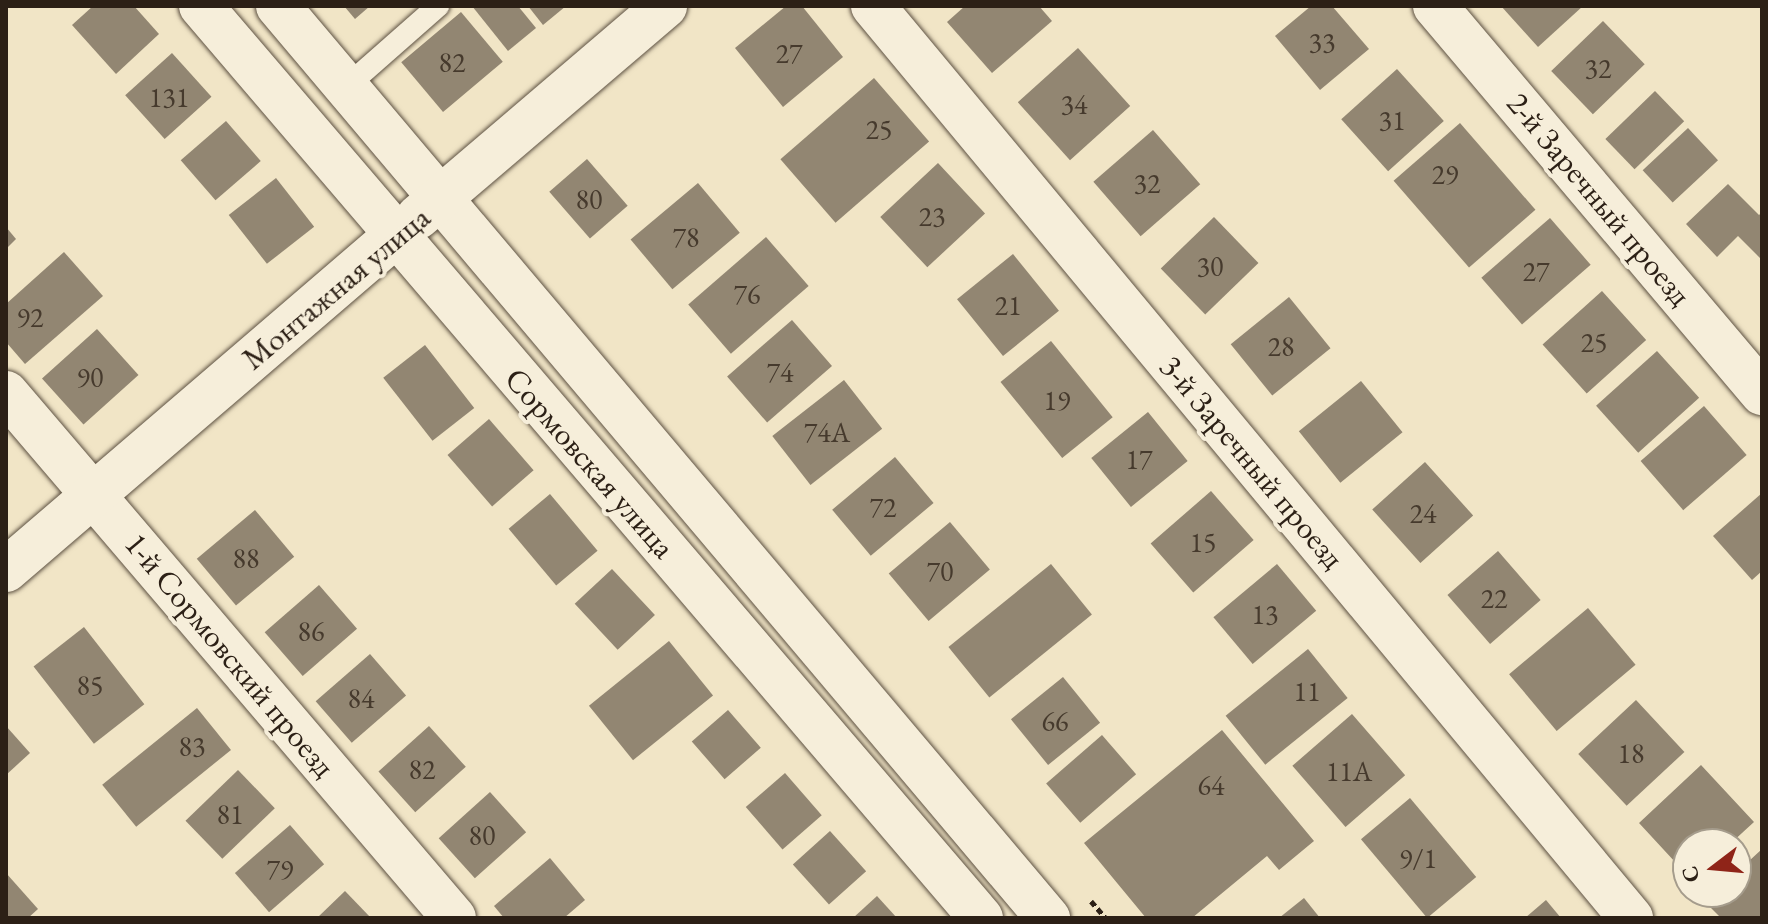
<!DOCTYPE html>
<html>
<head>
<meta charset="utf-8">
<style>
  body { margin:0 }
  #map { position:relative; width:1768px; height:924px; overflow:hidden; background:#f1e5c6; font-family:"EB Garamond",serif }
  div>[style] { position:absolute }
  .building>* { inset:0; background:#928672; transform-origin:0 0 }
  .path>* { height:5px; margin-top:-2.5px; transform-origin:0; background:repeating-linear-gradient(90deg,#2c2016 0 6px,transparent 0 10px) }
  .roads { filter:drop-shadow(0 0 2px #5d5142) drop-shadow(0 0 2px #5d5142) }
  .service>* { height:22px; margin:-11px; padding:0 11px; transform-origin:11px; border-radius:11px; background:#f6eeda }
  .minor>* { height:44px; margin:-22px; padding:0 22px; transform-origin:22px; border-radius:22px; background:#f6eeda }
  .tertiary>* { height:44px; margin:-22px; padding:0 22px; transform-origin:22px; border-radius:22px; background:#f6eeda }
  .secondary>* { height:44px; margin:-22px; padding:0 22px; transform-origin:22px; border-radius:22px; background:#f6eeda }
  span { translate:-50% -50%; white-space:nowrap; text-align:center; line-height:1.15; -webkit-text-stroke:8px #f6eeda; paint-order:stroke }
  .number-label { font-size:28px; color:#463a2d }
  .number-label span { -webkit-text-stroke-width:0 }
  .street-label { font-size:32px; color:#2c2016 }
  .frame { position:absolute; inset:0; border:8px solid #2c2016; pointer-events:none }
  .north { position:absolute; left:1672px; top:828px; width:80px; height:80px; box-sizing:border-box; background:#f6eeda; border:2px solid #a59c8c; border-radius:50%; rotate:254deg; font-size:22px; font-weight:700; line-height:32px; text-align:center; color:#2c2016 }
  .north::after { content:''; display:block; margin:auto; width:28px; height:36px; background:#8f2418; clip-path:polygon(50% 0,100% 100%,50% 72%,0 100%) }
</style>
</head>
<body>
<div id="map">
  <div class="building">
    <i style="clip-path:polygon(93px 6px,134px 6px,159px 34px,116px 74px,72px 25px)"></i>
    <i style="clip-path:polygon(344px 6px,370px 6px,355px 19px)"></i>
    <i style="clip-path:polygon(472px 6px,518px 6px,536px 28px,508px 51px)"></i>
    <i style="clip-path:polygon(528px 6px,566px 6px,543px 25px)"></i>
    <i style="clip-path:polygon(786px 6px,802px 6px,843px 57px,783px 107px,735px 48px)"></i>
    <i style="clip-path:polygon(965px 6px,1039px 6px,1052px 21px,992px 73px,947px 22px)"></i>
    <i style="clip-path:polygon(1311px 6px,1332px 6px,1369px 49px,1320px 90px,1275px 36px)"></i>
    <i style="clip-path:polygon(1501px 6px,1583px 6px,1538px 47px)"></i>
    <i style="left:461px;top:12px;width:65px;height:78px;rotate:50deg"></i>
    <i style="left:1603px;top:21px;width:60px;height:72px;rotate:46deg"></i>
    <i style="left:1078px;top:48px;width:78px;height:81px;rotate:48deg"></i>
    <i style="left:172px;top:53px;width:59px;height:63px;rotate:48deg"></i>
    <i style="left:1397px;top:69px;width:70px;height:75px;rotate:48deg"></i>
    <i style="left:874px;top:78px;width:84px;height:124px;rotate:49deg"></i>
    <i style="left:1655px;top:91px;width:42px;height:69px;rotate:46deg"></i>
    <i style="left:226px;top:121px;width:53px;height:60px;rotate:49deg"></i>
    <i style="left:1460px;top:123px;width:115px;height:88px;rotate:49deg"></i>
    <i style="left:1688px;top:128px;width:44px;height:62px;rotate:47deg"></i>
    <i style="left:1153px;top:130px;width:72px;height:79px;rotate:49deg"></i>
    <i style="left:587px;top:159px;width:62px;height:50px;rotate:49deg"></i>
    <i style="left:938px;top:163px;width:69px;height:79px;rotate:47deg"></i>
    <i style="left:276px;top:178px;width:62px;height:60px;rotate:52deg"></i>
    <i style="left:698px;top:183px;width:65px;height:88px;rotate:50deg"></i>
    <i style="clip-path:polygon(1728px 184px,1759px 215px,1762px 212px,1762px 260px,1738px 236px,1717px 257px,1686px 224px)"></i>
    <i style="left:1214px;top:217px;width:64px;height:74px;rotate:46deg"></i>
    <i style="left:1550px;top:218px;width:62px;height:91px;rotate:49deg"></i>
    <i style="clip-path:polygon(6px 227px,16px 239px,6px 249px)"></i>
    <i style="left:766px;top:237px;width:65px;height:103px;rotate:49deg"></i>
    <i style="clip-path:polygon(64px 252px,103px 296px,25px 364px,6px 342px,6px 304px)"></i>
    <i style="left:1013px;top:254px;width:73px;height:72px;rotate:51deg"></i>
    <i style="left:1602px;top:291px;width:66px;height:80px;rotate:48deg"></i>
    <i style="left:1289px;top:297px;width:66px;height:75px;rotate:51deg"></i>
    <i style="left:792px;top:320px;width:61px;height:86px;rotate:49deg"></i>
    <i style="left:97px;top:329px;width:62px;height:74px;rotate:48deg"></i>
    <i style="left:1051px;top:341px;width:98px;height:65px;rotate:51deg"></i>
    <i style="left:425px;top:345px;width:80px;height:53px;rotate:52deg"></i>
    <i style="left:1657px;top:351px;width:63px;height:82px;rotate:48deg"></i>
    <i style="left:844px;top:380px;width:62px;height:91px;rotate:52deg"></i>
    <i style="left:1361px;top:381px;width:66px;height:80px;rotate:51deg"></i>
    <i style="left:1704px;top:406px;width:65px;height:84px;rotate:49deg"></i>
    <i style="left:1148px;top:412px;width:63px;height:73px;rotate:51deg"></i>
    <i style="left:489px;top:419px;width:68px;height:55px;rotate:49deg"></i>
    <i style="left:895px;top:457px;width:60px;height:82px;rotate:50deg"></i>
    <i style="left:1425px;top:462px;width:72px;height:71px;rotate:48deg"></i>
    <i style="left:1211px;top:491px;width:65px;height:80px;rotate:49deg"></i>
    <i style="clip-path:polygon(1762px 493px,1762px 571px,1752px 580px,1713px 536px)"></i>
    <i style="left:550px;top:494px;width:74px;height:54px;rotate:50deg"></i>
    <i style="left:255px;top:510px;width:61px;height:76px;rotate:50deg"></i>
    <i style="left:950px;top:522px;width:62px;height:80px;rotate:50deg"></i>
    <i style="left:1498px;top:551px;width:65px;height:67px;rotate:49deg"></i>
    <i style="left:1051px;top:564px;width:65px;height:132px;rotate:51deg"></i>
    <i style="left:1277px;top:564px;width:61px;height:83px;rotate:50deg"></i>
    <i style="left:612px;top:569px;width:63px;height:51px;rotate:47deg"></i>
    <i style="left:319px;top:585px;width:58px;height:72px;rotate:49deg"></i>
    <i style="left:1588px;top:608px;width:74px;height:103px;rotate:50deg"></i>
    <i style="left:84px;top:627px;width:98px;height:64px;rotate:52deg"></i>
    <i style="left:669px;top:641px;width:70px;height:103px;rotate:51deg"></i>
    <i style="left:1308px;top:649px;width:63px;height:106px;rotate:51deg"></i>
    <i style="left:370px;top:654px;width:55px;height:72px;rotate:49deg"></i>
    <i style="left:1063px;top:677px;width:59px;height:67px;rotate:51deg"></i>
    <i style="left:1636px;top:700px;width:71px;height:79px;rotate:47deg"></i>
    <i style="left:197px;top:708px;width:54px;height:122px;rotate:51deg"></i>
    <i style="left:728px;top:710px;width:50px;height:48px;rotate:49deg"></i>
    <i style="left:1352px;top:714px;width:81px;height:79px;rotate:49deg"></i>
    <i style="clip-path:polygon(6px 726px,30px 753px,6px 775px)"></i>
    <i style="left:429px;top:726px;width:55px;height:68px;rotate:48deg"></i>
    <i style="clip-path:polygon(1222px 730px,1314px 841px,1279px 870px,1267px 856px,1192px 918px,1146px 918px,1084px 843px)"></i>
    <i style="left:1102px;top:735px;width:52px;height:74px;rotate:49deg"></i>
    <i style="clip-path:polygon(1701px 765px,1754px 822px,1730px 844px,1688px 844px,1688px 876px,1639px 823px)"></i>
    <i style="left:238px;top:770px;width:53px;height:73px;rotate:46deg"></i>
    <i style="left:785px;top:773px;width:56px;height:52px;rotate:49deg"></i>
    <i style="left:490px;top:792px;width:54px;height:69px;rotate:48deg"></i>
    <i style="left:1410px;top:798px;width:103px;height:64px;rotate:50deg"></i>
    <i style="left:290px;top:825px;width:52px;height:73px;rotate:49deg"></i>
    <i style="left:830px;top:831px;width:54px;height:50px;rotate:48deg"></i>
    <i style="clip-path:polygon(1762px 849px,1762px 918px,1721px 918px,1705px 902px,1716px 892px,1736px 892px,1736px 873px)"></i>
    <i style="clip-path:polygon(550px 858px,585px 900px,564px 918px,504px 918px,494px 906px)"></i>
    <i style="clip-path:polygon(6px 873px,38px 909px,28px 918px,6px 918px)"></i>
    <i style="clip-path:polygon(345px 891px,371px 918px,317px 918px)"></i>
    <i style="clip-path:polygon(877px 896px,897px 918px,853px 918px)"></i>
    <i style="clip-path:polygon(1304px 898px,1320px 918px,1279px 918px)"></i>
    <i style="clip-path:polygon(1546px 900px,1561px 918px,1525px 918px)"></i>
  </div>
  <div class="path">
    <i style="left:1091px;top:901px;width:23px;rotate:49deg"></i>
  </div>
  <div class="roads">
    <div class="service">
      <i style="left:346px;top:87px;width:123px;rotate:-41.4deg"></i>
    </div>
    <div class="minor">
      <i style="left:873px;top:6px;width:1186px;rotate:50.27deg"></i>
      <i style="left:1435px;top:6px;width:507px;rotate:49.8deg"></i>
      <i style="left:6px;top:393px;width:690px;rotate:49.52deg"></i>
    </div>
    <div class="tertiary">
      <i style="left:6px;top:570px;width:513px;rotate:-40.65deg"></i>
    </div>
    <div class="secondary">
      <i style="left:201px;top:6px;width:1200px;rotate:49.46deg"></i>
      <i style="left:278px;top:6px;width:1194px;rotate:49.83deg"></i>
      <i style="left:418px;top:217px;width:325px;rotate:-40.5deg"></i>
    </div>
  </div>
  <div class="number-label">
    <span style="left:1322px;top:42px">33</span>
    <span style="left:789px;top:53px">27</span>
    <span style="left:452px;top:62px">82</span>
    <span style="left:1598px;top:68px">32</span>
    <span style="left:169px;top:97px">131</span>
    <span style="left:1074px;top:104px">34</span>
    <span style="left:1392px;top:120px">31</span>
    <span style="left:879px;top:129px">25</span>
    <span style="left:1445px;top:174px">29</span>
    <span style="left:1147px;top:183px">32</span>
    <span style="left:589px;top:199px">80</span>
    <span style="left:932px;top:216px">23</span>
    <span style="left:686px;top:237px">78</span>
    <span style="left:1210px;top:266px">30</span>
    <span style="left:1536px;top:271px">27</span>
    <span style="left:747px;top:294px">76</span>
    <span style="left:1008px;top:305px">21</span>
    <span style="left:30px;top:317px">92</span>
    <span style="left:1594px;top:342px">25</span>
    <span style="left:1281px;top:346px">28</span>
    <span style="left:780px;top:372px">74</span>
    <span style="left:90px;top:377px">90</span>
    <span style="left:1057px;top:400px">19</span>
    <span style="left:827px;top:432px">74А</span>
    <span style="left:1139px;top:459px">17</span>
    <span style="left:883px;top:507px">72</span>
    <span style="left:1423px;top:513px">24</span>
    <span style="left:1203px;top:542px">15</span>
    <span style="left:246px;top:558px">88</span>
    <span style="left:940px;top:571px">70</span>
    <span style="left:1494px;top:598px">22</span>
    <span style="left:1265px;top:614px">13</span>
    <span style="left:311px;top:631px">86</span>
    <span style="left:90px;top:685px">85</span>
    <span style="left:1307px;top:691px">11</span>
    <span style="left:361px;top:698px">84</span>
    <span style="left:1055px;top:721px">66</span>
    <span style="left:192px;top:746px">83</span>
    <span style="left:1631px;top:753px">18</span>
    <span style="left:422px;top:769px">82</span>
    <span style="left:1349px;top:771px">11А</span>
    <span style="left:1211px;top:785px">64</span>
    <span style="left:230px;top:814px">81</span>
    <span style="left:482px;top:835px">80</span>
    <span style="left:1418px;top:858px">9/1</span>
    <span style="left:280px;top:869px">79</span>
  </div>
  <div class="street-label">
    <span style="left:1599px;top:199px;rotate:50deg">2-й Заречный проезд</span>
    <span style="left:336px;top:288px;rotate:-40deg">Монтажная улица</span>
    <span style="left:1252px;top:462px;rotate:50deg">3-й Заречный проезд</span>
    <span style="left:590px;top:463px;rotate:49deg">Сормовская улица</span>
    <span style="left:230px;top:655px;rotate:50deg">1-й Сормовский проезд</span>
  </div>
  <div class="frame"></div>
  <div class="north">С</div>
</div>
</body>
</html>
